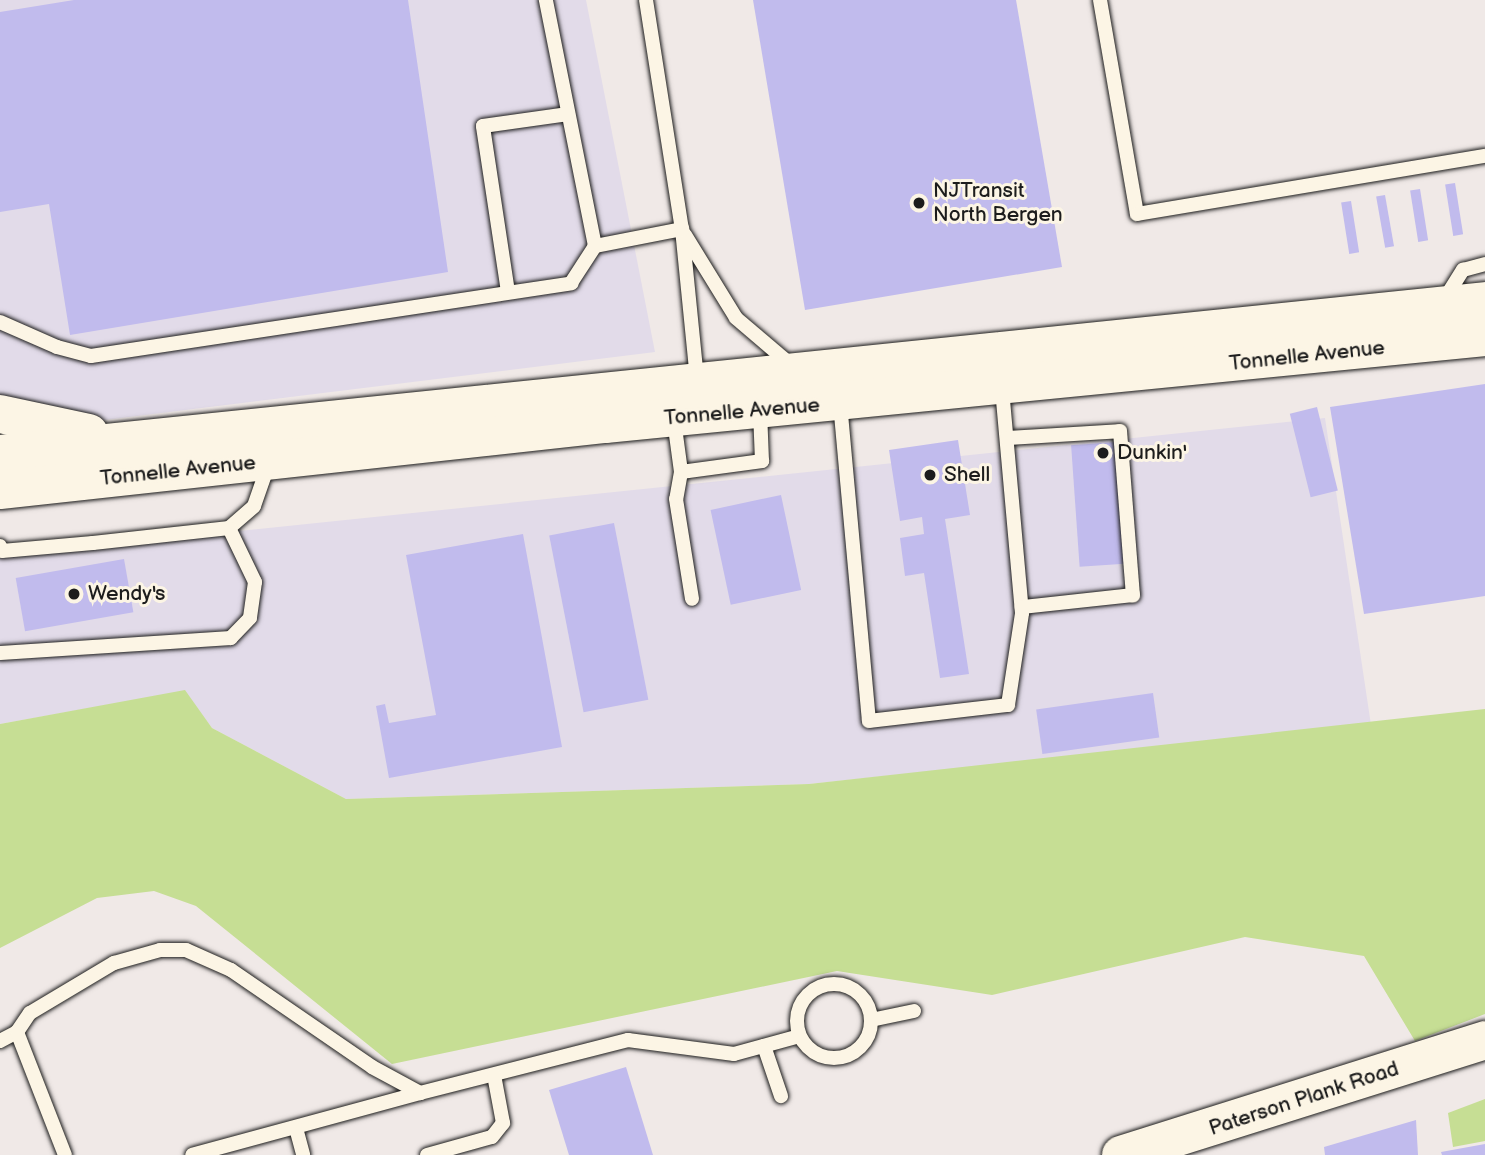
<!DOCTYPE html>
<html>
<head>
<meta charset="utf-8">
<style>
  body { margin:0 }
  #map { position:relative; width:1485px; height:1155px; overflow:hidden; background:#f0e9e7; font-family:"Balsamiq Sans",sans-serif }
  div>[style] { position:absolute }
  .built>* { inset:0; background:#e2dbe9 }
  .green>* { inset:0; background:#c6de94 }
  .building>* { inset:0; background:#c1bbed; transform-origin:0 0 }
  .roads { filter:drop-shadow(0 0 2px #1c1c1c) drop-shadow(0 0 2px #1c1c1c) }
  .lane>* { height:14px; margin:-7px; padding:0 7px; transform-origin:7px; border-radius:7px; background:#fcf5e5 }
  .lane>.ring { margin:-7px; padding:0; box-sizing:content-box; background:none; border:14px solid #fcf5e5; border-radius:50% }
  .secondary>* { height:38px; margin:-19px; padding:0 19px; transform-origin:19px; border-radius:19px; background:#fcf5e5 }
  .highway>* { height:38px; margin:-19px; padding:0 19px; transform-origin:19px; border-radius:19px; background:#fcf5e5 }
  .dots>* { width:19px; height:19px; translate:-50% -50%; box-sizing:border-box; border:4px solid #fcf5e5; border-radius:50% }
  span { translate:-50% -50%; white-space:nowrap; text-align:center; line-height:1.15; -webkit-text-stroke:6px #fcf5e5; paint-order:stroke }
  .poi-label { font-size:21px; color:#1c1c1c }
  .left { translate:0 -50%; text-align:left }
  .street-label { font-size:21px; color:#1c1c1c }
</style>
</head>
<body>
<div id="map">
  <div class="built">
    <i style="clip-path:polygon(0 0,586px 0,655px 352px,0 433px)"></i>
    <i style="clip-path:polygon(1325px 418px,1371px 725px,809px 784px,346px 799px,212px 728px,185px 691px,0 724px,0 556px)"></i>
  </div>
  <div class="green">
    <i style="clip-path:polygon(185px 690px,212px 728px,346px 799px,809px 784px,1485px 709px,1485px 1014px,1415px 1041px,1364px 956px,1245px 937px,992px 995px,837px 971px,392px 1064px,196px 906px,154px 891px,97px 898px,0 948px,0 724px)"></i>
    <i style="clip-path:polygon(1485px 1099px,1485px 1141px,1453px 1147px,1448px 1113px)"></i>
  </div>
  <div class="building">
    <i style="clip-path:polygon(74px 0,408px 0,448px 272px,70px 335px,49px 204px,0 212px,0 12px)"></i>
    <i style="clip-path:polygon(753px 0,1016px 0,1062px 267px,805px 310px)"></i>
    <i style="left:1455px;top:183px;width:52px;height:10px;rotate:81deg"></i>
    <i style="left:1420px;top:189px;width:52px;height:10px;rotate:81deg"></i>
    <i style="left:1385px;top:195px;width:52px;height:9px;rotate:80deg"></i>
    <i style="left:1351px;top:201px;width:52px;height:10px;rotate:81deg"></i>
    <i style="clip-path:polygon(1485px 384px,1485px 596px,1364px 614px,1330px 407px)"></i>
    <i style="left:1317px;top:407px;width:86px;height:28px;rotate:76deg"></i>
    <i style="clip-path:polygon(958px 440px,970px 515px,945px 519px,969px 674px,940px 678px,924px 573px,905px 576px,900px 538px,924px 534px,922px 517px,900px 521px,889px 450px)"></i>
    <i style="left:1116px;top:442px;width:122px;height:45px;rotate:86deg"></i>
    <i style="left:781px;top:495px;width:97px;height:72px;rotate:78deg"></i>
    <i style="left:614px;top:523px;width:180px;height:66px;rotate:79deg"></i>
    <i style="clip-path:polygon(523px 534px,562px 747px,389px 778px,376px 706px,385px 704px,389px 723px,436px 715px,406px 555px)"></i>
    <i style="left:124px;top:559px;width:54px;height:110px;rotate:80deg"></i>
    <i style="left:1153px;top:693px;width:45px;height:118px;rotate:82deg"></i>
    <i style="clip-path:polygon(626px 1067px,653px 1155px,569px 1155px,549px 1090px)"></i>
    <i style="clip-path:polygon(1416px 1120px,1418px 1155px,1325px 1155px,1324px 1147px)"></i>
    <i style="clip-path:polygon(1485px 1144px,1485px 1155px,1442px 1155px,1441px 1152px)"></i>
  </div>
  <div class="roads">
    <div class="lane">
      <i style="left:646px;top:0;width:232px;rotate:81.1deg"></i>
      <i style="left:682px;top:229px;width:152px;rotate:84.3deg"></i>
      <i style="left:1100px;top:0;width:217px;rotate:80.2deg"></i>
      <i style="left:1137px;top:214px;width:353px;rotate:-9.5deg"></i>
      <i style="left:685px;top:235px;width:97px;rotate:58.4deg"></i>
      <i style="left:736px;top:318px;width:71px;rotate:40.4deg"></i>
      <i style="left:595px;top:246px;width:89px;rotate:-11.1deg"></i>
      <i style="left:508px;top:292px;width:168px;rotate:-98.6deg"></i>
      <i style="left:483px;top:126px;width:86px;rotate:-8deg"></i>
      <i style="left:1444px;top:300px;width:36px;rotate:-58deg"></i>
      <i style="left:1463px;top:270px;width:23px;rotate:-15deg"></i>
      <i style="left:0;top:322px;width:62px;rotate:23.7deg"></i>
      <i style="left:57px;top:347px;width:35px;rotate:15deg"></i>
      <i style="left:91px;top:356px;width:486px;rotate:-8.6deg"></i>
      <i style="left:571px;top:283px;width:44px;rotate:-57deg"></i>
      <i style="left:595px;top:246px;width:251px;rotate:-101.3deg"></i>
      <i style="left:840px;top:403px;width:319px;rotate:84.8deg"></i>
      <i style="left:869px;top:721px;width:140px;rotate:-6.6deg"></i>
      <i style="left:1008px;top:705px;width:93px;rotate:-81.3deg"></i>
      <i style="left:1022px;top:613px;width:226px;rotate:-95.1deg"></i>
      <i style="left:674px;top:420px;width:52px;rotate:82.3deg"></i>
      <i style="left:681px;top:472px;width:27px;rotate:100deg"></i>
      <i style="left:676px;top:499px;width:101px;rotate:80.9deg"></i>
      <i style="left:1007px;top:438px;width:113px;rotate:-3.5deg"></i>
      <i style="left:1120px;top:431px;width:165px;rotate:85.5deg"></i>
      <i style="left:1133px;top:595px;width:112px;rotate:173.8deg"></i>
      <i style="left:681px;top:472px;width:82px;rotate:-7.7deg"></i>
      <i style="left:762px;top:461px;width:49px;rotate:-92.3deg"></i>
      <i style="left:229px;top:528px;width:33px;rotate:-41deg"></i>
      <i style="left:254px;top:506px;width:46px;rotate:-70.8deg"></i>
      <i style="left:0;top:546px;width:5px;rotate:68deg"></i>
      <i style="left:2px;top:551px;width:91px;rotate:-5deg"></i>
      <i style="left:93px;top:543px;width:137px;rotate:-6.3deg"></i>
      <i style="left:229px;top:528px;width:60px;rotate:64.3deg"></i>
      <i style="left:255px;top:582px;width:36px;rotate:98deg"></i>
      <i style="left:250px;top:618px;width:28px;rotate:134deg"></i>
      <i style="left:231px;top:638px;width:231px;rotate:176.3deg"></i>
      <i class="ring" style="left:797px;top:984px;width:60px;height:60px"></i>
      <i style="left:871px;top:1020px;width:44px;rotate:-11.8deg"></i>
      <i style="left:17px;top:1032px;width:23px;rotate:-56deg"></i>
      <i style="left:30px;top:1013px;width:98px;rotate:-30.8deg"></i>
      <i style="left:114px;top:963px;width:48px;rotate:-15.8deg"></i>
      <i style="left:160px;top:950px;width:26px"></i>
      <i style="left:186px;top:950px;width:49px;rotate:24deg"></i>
      <i style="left:231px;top:970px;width:171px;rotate:34.5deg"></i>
      <i style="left:372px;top:1067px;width:55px;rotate:28.4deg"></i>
      <i style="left:420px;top:1093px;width:236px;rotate:164.8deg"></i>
      <i style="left:0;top:1041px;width:19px;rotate:-28deg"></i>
      <i style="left:17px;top:1032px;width:132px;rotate:68.7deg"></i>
      <i style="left:764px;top:1046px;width:53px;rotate:71.2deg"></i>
      <i style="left:420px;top:1093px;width:215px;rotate:-14.3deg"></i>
      <i style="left:628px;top:1040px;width:107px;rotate:7.5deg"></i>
      <i style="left:734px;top:1054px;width:68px;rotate:-15.3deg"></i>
      <i style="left:296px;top:1128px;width:28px;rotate:75deg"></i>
      <i style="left:427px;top:1155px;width:67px;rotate:-15.5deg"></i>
      <i style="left:492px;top:1137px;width:18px;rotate:-52deg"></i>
      <i style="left:503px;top:1123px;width:49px;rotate:-100.6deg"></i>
    </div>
    <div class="secondary">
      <i style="left:1121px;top:1155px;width:382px;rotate:-17.5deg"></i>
    </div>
    <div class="highway">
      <i style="left:0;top:414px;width:91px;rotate:12.1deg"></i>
      <i style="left:0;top:454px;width:1493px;rotate:-5.88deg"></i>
      <i style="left:0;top:490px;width:609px;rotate:-6.23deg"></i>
      <i style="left:605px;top:424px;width:884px;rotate:-5.65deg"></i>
    </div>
  </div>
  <div class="dots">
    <i style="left:919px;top:203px;background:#1c1c1c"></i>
    <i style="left:1103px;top:453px;background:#1c1c1c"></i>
    <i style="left:930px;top:475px;background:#1c1c1c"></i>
    <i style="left:74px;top:594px;background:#1c1c1c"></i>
  </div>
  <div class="poi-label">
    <span class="left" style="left:933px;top:203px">NJTransit<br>North Bergen</span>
    <span class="left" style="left:1117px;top:453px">Dunkin'</span>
    <span class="left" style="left:944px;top:475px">Shell</span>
    <span class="left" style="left:88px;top:594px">Wendy's</span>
  </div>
  <div class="street-label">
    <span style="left:1307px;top:356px;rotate:-6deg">Tonnelle Avenue</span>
    <span style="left:742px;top:412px;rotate:-5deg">Tonnelle Avenue</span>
    <span style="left:178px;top:471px;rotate:-6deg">Tonnelle Avenue</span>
    <span style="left:1304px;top:1099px;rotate:-18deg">Paterson Plank Road</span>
  </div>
</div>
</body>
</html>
